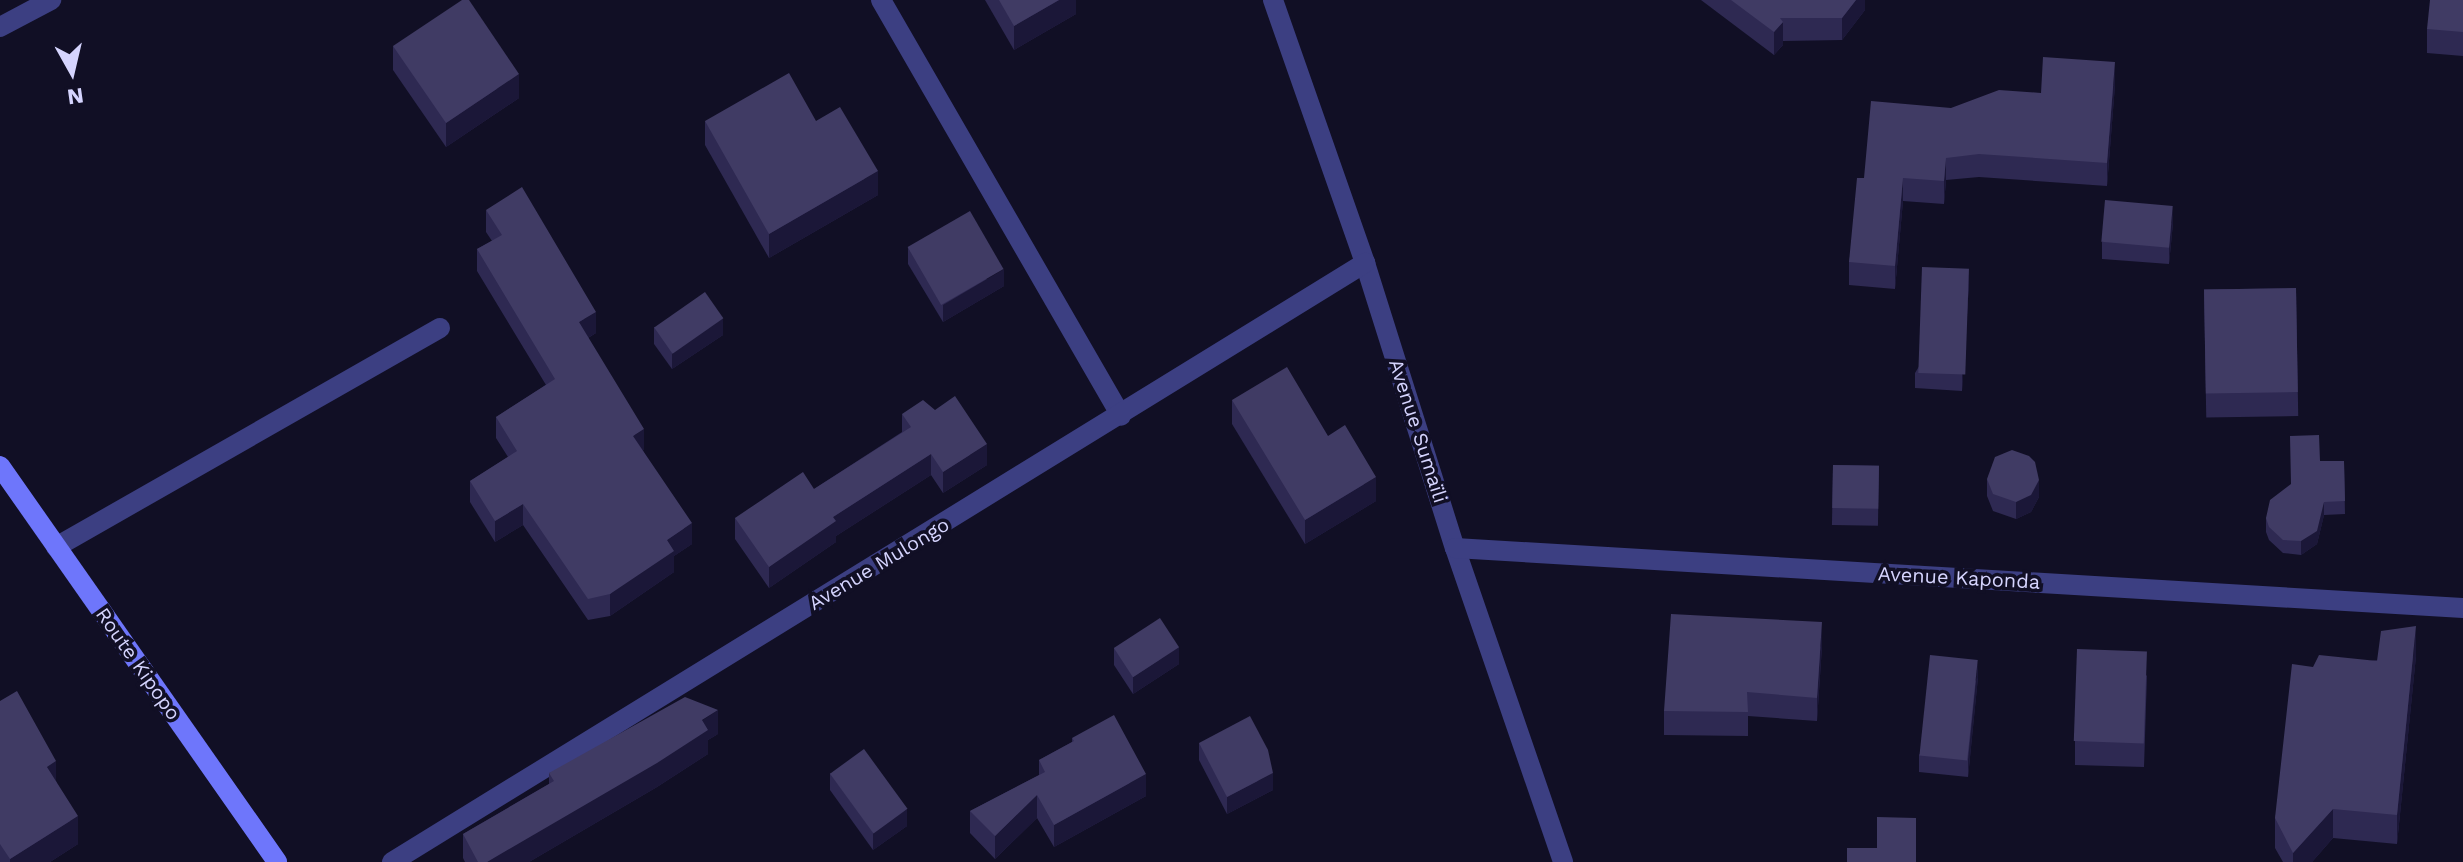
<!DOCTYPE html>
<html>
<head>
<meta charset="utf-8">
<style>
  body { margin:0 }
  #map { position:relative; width:2463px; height:862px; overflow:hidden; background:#110f25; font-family:"Work Sans",sans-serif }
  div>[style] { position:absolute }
  .minor>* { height:20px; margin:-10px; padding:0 10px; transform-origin:10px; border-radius:10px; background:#3c3f82 }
  .secondary>* { height:20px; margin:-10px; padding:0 10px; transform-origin:10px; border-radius:10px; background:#6e76fb }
  .wall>* { inset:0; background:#2e2952; transform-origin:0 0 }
  .shaded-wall>* { inset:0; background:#1b1738 }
  .building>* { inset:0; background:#403b64; transform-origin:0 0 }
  span { translate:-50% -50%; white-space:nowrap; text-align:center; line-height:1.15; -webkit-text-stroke:7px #110f25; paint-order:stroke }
  .street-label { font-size:20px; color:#d5d4fe }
  .north { position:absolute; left:32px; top:32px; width:80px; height:80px; -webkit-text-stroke:6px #110f25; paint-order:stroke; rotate:172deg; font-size:22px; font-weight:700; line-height:32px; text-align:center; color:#d5d4fe }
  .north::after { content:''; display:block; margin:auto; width:28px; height:36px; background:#d5d4fe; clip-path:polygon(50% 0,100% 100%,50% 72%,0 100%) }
</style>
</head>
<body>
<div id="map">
  <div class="minor">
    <i style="left:881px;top:0;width:480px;rotate:60deg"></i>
    <i style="left:1273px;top:0;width:279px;rotate:70.7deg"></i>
    <i style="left:1365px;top:263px;width:299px;rotate:72.5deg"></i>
    <i style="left:1455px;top:548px;width:332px;rotate:71deg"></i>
    <i style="left:0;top:27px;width:58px;rotate:-27.9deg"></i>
    <i style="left:56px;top:547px;width:442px;rotate:-29.7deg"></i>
    <i style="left:1455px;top:548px;width:1010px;rotate:3.41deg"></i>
    <i style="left:392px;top:862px;width:1143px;rotate:-31.62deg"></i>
  </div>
  <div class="secondary">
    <i style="left:0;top:466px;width:483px;rotate:55deg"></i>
  </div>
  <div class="wall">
    <i style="clip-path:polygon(985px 0,1076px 0,1076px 14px,1014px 50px)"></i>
    <i style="clip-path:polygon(1701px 0,1865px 0,1865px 10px,1842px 40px,1783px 41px,1783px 45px,1774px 55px)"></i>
    <i style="clip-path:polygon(2463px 0,2463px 56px,2427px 53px,2427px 29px)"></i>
    <i style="clip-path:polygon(393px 46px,519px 98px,446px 147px,393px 70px)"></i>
    <i style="clip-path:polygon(2115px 85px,2107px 186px,1979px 177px,1946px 180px,1944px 204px,1903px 201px,1895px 289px,1849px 285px,1849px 262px,1864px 178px,2041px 93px)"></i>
    <i style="clip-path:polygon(705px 121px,816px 121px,878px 195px,769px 258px,705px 145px)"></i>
    <i style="clip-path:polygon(486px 210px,596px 333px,588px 338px,643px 451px,692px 544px,674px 556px,674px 572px,610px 616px,588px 620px,523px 525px,495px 542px,470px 502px,470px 481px,508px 457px,496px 438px,496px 417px,546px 385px,477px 271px,477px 249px,492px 241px,486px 232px)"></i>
    <i style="clip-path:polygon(2173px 223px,2169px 264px,2102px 259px,2102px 242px)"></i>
    <i style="clip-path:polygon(908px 247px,1004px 286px,943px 322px,908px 264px)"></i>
    <i style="clip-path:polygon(1969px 284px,1962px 391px,1915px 388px,1915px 373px)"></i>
    <i style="left:2296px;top:288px;width:128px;height:92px;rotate:89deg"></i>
    <i style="clip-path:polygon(654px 327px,723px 335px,672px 369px,654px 344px)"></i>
    <i style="clip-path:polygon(1232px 400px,1328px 436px,1376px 501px,1305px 544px,1232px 424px)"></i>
    <i style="clip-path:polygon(902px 414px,987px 465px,943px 493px,931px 475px,836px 536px,836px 542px,769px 588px,735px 539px,735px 518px,814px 489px,902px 432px)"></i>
    <i style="clip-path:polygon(2320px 461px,2344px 461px,2345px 514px,2324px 515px,2317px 544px,2301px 555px,2283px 553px,2269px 540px,2266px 532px,2266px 518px)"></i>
    <i style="left:1833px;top:465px;width:46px;height:60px;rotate:1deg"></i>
    <i style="clip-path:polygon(1987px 479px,2039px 497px,2031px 512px,2016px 519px,1993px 511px,1987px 496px)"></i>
    <i style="clip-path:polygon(1822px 646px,1817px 721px,1748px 716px,1748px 736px,1664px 735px,1664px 711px)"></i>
    <i style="clip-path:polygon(1114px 648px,1179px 664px,1133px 694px,1114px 665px)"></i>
    <i style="clip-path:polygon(2416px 656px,2397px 844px,2333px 838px,2312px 862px,2283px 862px,2275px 848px,2275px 818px,2313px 667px)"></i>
    <i style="clip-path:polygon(2147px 675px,2144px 767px,2075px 765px,2075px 741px)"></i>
    <i style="clip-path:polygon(1978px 677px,1968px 777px,1919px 772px,1919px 755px)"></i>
    <i style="clip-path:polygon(0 701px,56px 781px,78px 844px,50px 862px,0 862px)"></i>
    <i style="clip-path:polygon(718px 734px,708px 740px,708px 754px,657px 787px,529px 862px,465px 862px,463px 858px,463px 834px,549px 784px,549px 773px)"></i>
    <i style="clip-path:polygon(1072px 738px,1146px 796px,1054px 847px,1037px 818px,995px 859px,970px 833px,970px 811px,1039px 775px,1039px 760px,1072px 742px)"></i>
    <i style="clip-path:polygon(1199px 743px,1273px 790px,1227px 814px,1199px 760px)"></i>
    <i style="clip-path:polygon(830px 773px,907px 826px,873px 850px,830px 790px)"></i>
  </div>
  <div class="shaded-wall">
    <i style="clip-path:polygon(1059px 0,1076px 0,1076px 14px,1014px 50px,1014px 26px)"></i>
    <i style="clip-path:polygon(1856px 0,1865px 0,1865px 10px,1842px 40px,1842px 18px)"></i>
    <i style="clip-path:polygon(1783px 22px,1783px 45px,1774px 55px,1774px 32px)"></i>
    <i style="clip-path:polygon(2115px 62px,2115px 85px,2107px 186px,2107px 163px)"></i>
    <i style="clip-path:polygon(519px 74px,519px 98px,446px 147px,446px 123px)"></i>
    <i style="clip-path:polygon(1946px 158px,1946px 180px,1944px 204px,1944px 181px)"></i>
    <i style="clip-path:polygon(878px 171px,878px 195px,769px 258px,769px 234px)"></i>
    <i style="clip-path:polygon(1903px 178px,1903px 201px,1895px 289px,1895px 266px)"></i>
    <i style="clip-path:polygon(2173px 206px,2173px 223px,2169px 264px,2169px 247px)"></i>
    <i style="clip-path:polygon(1004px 269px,1004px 286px,943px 322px,943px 305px)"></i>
    <i style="clip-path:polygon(1969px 269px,1969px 284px,1962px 391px,1962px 375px)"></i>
    <i style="clip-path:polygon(596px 312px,596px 333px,579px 343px,579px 322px)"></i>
    <i style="clip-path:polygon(723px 318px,723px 335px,672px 369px,672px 352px)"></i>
    <i style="clip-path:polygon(644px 429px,644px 450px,633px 458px,633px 436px)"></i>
    <i style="clip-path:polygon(987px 444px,987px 465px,943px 493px,943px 472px)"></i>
    <i style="clip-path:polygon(931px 454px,931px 475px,836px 536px,836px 542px,769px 588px,769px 567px,833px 517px)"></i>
    <i style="clip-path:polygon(1376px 477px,1376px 501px,1305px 544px,1305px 520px)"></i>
    <i style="clip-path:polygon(2039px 480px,2039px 497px,2031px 512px,2016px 519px,2016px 502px)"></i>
    <i style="clip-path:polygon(2324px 502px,2324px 515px,2317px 544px,2301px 555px,2301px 541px)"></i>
    <i style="clip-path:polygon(523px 504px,523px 525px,495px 542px,495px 521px)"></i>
    <i style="clip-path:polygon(692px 523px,692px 544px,674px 556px,674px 572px,610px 616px,610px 594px,667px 540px)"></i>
    <i style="clip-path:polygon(1822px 622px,1822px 646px,1817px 721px,1817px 698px)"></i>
    <i style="clip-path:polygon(2416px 626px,2416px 656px,2397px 844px,2397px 815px)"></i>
    <i style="clip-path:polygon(1179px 647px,1179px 664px,1133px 694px,1133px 677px)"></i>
    <i style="clip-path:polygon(1978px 660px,1978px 677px,1968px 777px,1968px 760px)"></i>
    <i style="clip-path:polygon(718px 710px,718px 734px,708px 740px,708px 754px,657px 787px,529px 862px,487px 862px)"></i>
    <i style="clip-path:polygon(56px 761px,56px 789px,47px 767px)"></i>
    <i style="clip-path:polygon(1273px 773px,1273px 790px,1227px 814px,1227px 797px)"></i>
    <i style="clip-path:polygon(1146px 774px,1146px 796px,1054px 847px,1054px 825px)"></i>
    <i style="clip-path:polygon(1037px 795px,1037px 818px,995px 859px,995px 836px)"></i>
    <i style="clip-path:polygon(907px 809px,907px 826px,873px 850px,873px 833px)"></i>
    <i style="clip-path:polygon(2333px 809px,2333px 838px,2312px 862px,2293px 862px,2293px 853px)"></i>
    <i style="clip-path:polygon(78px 816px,78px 844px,50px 862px,10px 862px,10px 859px)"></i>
  </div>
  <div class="building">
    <i style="clip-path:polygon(462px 0,469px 0,519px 74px,446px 123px,393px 46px)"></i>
    <i style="clip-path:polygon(999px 0,1059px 0,1014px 26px)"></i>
    <i style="clip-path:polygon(1731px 0,1856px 0,1842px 18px,1780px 18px,1783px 22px,1774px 32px)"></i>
    <i style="clip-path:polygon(2430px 0,2463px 0,2463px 32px,2427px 29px)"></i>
    <i style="clip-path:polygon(2043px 57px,2115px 62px,2107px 163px,1979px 154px,1946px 158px,1944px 181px,1903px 178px,1895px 266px,1849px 262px,1857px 178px,1864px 178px,1871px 101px,1951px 108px,1999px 90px,2041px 93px)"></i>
    <i style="clip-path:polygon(789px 73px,816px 121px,840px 107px,878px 171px,769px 234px,705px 121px)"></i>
    <i style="clip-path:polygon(522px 187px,596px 312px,579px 322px,644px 429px,633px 436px,692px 523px,667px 540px,674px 551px,610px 594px,588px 599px,523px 504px,495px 521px,470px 481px,517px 451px,496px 417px,555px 379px,477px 249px,502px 235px,486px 210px)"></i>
    <i style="left:2105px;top:200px;width:68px;height:42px;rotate:5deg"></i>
    <i style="left:970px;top:211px;width:67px;height:72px;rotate:60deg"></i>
    <i style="left:1922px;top:267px;width:47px;height:106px;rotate:2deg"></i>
    <i style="left:2296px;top:288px;width:104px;height:92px;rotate:89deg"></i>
    <i style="left:705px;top:292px;width:32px;height:62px;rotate:55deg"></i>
    <i style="clip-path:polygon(1287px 367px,1328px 436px,1345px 425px,1376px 477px,1305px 520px,1232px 400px)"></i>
    <i style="clip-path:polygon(955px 396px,987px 444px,943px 472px,931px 454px,833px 517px,836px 521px,769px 567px,735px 518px,803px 472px,814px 489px,911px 427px,902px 414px,923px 400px,935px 410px)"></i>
    <i style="clip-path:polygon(2319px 435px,2320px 461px,2344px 461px,2345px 501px,2324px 502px,2317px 531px,2301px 541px,2283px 540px,2269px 527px,2266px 518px,2270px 500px,2291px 484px,2290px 436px)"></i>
    <i style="clip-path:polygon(2012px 450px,2029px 456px,2035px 462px,2039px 480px,2031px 495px,2016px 502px,1993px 494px,1987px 479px,1995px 457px)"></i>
    <i style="left:1833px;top:465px;width:46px;height:43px;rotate:1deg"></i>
    <i style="clip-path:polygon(1671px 614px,1822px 622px,1817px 698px,1747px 692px,1748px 712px,1664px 711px)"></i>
    <i style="left:1160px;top:618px;width:35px;height:55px;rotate:57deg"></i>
    <i style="clip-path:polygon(2416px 626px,2397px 815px,2333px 809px,2293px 853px,2275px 818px,2292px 664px,2313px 667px,2319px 655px,2377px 661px,2381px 631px)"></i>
    <i style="left:2077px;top:649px;width:70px;height:92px;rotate:2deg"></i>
    <i style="left:1930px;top:655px;width:48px;height:101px;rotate:6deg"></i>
    <i style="clip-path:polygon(17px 691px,56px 761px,47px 767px,78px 816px,10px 859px,0 844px,0 701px)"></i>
    <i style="clip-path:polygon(685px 697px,718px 710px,702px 720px,708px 730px,657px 763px,487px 862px,478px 862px,463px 834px,554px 781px,549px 773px)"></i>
    <i style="clip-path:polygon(1114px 715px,1146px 774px,1054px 825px,1037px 795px,995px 836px,970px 811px,1045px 772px,1039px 760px,1074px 741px,1072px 738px)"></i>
    <i style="clip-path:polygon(1250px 716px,1268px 750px,1273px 773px,1227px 797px,1199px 743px)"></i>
    <i style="left:864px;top:749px;width:74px;height:42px;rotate:54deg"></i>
    <i style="clip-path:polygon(1877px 817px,1916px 818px,1916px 862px,1847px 862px,1847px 848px,1877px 848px)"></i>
  </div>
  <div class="street-label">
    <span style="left:1418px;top:431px;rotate:72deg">Avenue Sumaïli</span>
    <span style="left:879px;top:564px;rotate:-31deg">Avenue Mulongo</span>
    <span style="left:1959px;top:578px;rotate:3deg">Avenue Kaponda</span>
    <span style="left:138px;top:664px;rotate:55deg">Route Kipopo</span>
  </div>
  <div class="north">N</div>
</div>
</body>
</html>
